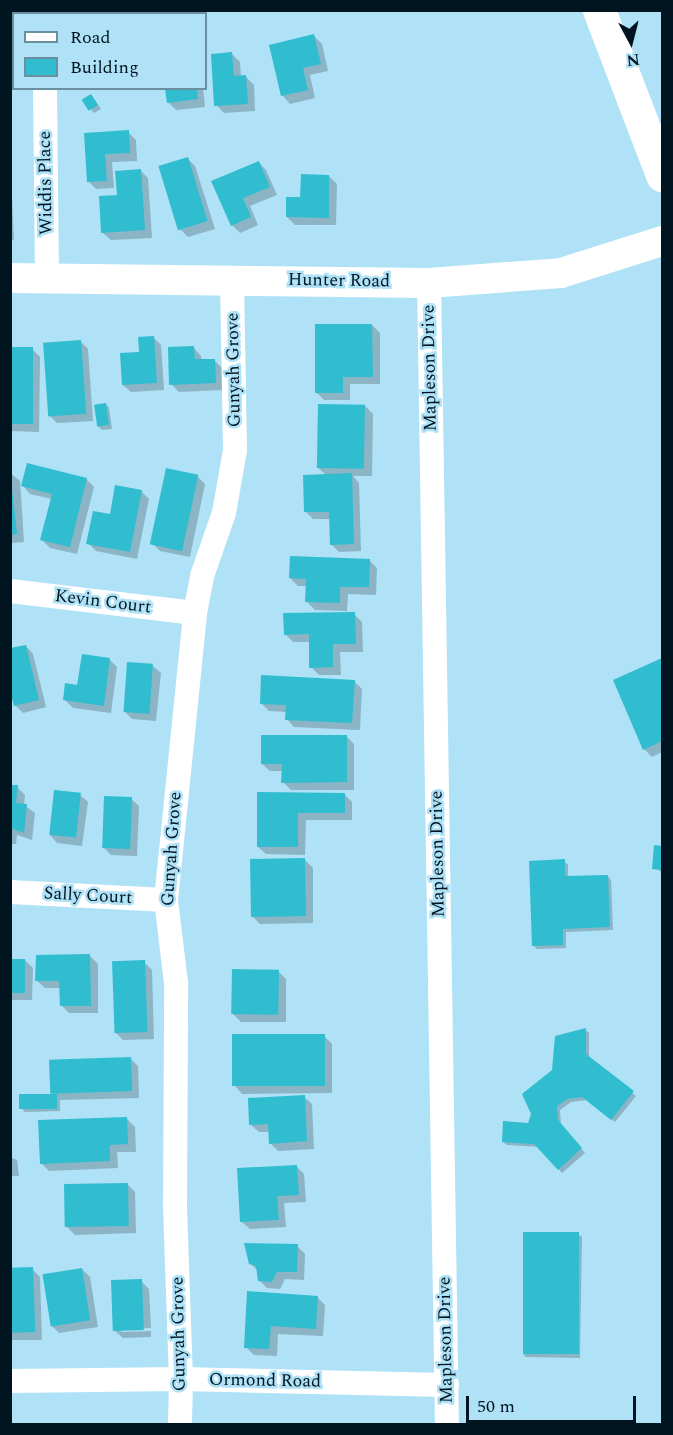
<!DOCTYPE html>
<html>
<head>
<meta charset="utf-8">
<style>
  body { margin:0 }
  #map { position:relative; width:673px; height:1435px; overflow:hidden; background:#afe1f7; font-family:Spectral,serif }
  div>[style] { position:absolute }
  .shadow>* { inset:0; background:#0003 }
  .building>* { inset:0; background:#2fbdcf; transform-origin:0 0 }
  .minor>* { height:24px; margin:-12px; padding:0 12px; transform-origin:12px; border-radius:12px; background:#fff }
  .tertiary>* { height:30px; margin:-15px; padding:0 15px; transform-origin:15px; border-radius:15px; background:#fff }
  .secondary>* { height:33px; margin:-16.5px; padding:0 16.5px; transform-origin:16.5px; border-radius:16.5px; background:#fff }
  span { translate:-50% -50%; white-space:nowrap; text-align:center; line-height:1.15; -webkit-text-stroke:5px #afe1f7; paint-order:stroke }
  .street-label { font-size:18px; color:#00151f }
  .frame { position:absolute; inset:0; border:12px solid #00151f; pointer-events:none }
  .legend { position:absolute; left:12px; top:12px; width:195px; height:78px; box-sizing:border-box; background:#afe1f7; border:2px solid #698fa1; margin:0; padding:8px 10px; list-style:none; font-size:18px; color:#00151f }
  .legend li { display:flex; align-items:center; gap:12px; height:30px }
  .legend b { width:30px; border:2px solid #698fa1 }
  .north { position:absolute; left:601px; top:12px; width:60px; height:60px; -webkit-text-stroke:4px #afe1f7; paint-order:stroke; rotate:173deg; font-size:16px; font-weight:700; line-height:24px; text-align:center; color:#00151f }
  .north::after { content:''; display:block; margin:auto; width:21px; height:27px; background:#00151f; clip-path:polygon(50% 0,100% 100%,50% 72%,0 100%) }
  .scale { position:absolute; left:466px; top:1396px; width:170px; height:27px; box-sizing:border-box; border:3px solid #00151f; border-top:0; padding-left:8px; font-size:18px; line-height:21px; white-space:nowrap; color:#00151f; -webkit-text-stroke:4px #afe1f7; paint-order:stroke }
</style>
</head>
<body>
<div id="map">
  <div class="shadow">
    <i style="clip-path:polygon(314px 36px,322px 44px,328px 71px,310px 75px,315px 98px,290px 104px,283px 96px,271px 46px)"></i>
    <i style="clip-path:polygon(232px 54px,240px 62px,241px 77px,246px 77px,254px 85px,255px 111px,224px 113px,216px 105px)"></i>
    <i style="clip-path:polygon(167px 88px,203px 88px,205px 107px,176px 110px,168px 102px)"></i>
    <i style="clip-path:polygon(95px 100px,101px 109px,94px 113px,91px 110px)"></i>
    <i style="clip-path:polygon(128px 132px,136px 140px,137px 161px,112px 162px,114px 188px,96px 189px,88px 181px,86px 134px)"></i>
    <i style="clip-path:polygon(10px 154px,14px 240px,10px 241px)"></i>
    <i style="clip-path:polygon(187px 158px,195px 166px,215px 229px,188px 237px,180px 229px)"></i>
    <i style="clip-path:polygon(258px 162px,266px 170px,277px 195px,250px 206px,258px 225px,240px 233px,232px 225px,213px 182px)"></i>
    <i style="clip-path:polygon(140px 170px,148px 178px,152px 238px,111px 240px,103px 233px)"></i>
    <i style="clip-path:polygon(329px 176px,337px 184px,336px 225px,295px 225px,287px 217px,302px 199px)"></i>
    <i style="clip-path:polygon(372px 325px,380px 333px,380px 384px,350px 384px,350px 400px,324px 400px,316px 392px)"></i>
    <i style="clip-path:polygon(153px 337px,161px 345px,164px 390px,131px 392px,123px 385px,140px 353px)"></i>
    <i style="clip-path:polygon(80px 341px,88px 349px,93px 421px,57px 423px,49px 415px)"></i>
    <i style="clip-path:polygon(10px 348px,32px 349px,40px 357px,39px 432px,10px 431px)"></i>
    <i style="clip-path:polygon(194px 348px,201px 356px,202px 361px,214px 360px,222px 368px,223px 390px,179px 392px,171px 384px)"></i>
    <i style="clip-path:polygon(106px 404px,109px 408px,112px 429px,102px 430px,98px 426px)"></i>
    <i style="clip-path:polygon(365px 406px,373px 414px,372px 476px,353px 476px,359px 483px,361px 551px,339px 552px,331px 544px,331px 519px,313px 519px,305px 511px,326px 475px,318px 468px)"></i>
    <i style="clip-path:polygon(10px 473px,20px 481px,24px 542px,10px 543px)"></i>
    <i style="clip-path:polygon(197px 476px,205px 484px,190px 557px,160px 551px,152px 543px)"></i>
    <i style="clip-path:polygon(86px 479px,94px 487px,77px 554px,50px 548px,42px 540px,52px 499px,30px 494px,23px 486px)"></i>
    <i style="clip-path:polygon(141px 491px,149px 499px,137px 559px,96px 551px,88px 543px,111px 516px)"></i>
    <i style="clip-path:polygon(369px 560px,377px 568px,376px 595px,348px 594px,347px 611px,315px 610px,307px 602px,307px 586px,298px 586px,290px 578px)"></i>
    <i style="clip-path:polygon(354px 614px,362px 622px,363px 652px,340px 652px,341px 675px,319px 675px,311px 667px,310px 642px,293px 642px,285px 634px)"></i>
    <i style="clip-path:polygon(26px 646px,33px 654px,46px 707px,23px 713px,15px 705px)"></i>
    <i style="clip-path:polygon(109px 659px,117px 667px,111px 713px,73px 708px,65px 700px)"></i>
    <i style="clip-path:polygon(662px 660px,662px 752px,652px 757px,644px 749px,614px 681px)"></i>
    <i style="clip-path:polygon(153px 666px,161px 673px,156px 721px,132px 719px,124px 711px)"></i>
    <i style="clip-path:polygon(354px 681px,362px 689px,360px 730px,294px 727px,287px 719px,287px 712px,269px 711px,261px 703px)"></i>
    <i style="clip-path:polygon(346px 736px,354px 744px,354px 790px,291px 790px,283px 782px,283px 771px,270px 771px,262px 764px)"></i>
    <i style="clip-path:polygon(10px 786px,17px 787px,25px 795px,24px 805px,35px 813px,32px 840px,17px 835px,16px 844px,10px 844px)"></i>
    <i style="clip-path:polygon(258px 793px,344px 794px,352px 802px,352px 820px,306px 820px,305px 855px,266px 854px,258px 847px)"></i>
    <i style="clip-path:polygon(80px 795px,88px 802px,82px 846px,57px 843px,50px 835px)"></i>
    <i style="clip-path:polygon(131px 799px,139px 806px,137px 856px,111px 855px,103px 847px)"></i>
    <i style="clip-path:polygon(655px 847px,662px 848px,662px 872px,654px 868px)"></i>
    <i style="clip-path:polygon(305px 860px,313px 868px,313px 923px,260px 924px,252px 916px)"></i>
    <i style="clip-path:polygon(564px 861px,568px 865px,568px 877px,608px 876px,611px 880px,613px 930px,566px 932px,566px 948px,537px 949px,534px 946px)"></i>
    <i style="clip-path:polygon(90px 956px,98px 964px,98px 1013px,69px 1013px,61px 1005px,61px 988px,45px 988px,37px 981px)"></i>
    <i style="clip-path:polygon(10px 960px,25px 960px,33px 968px,32px 1000px,10px 1000px)"></i>
    <i style="clip-path:polygon(144px 962px,152px 970px,154px 1039px,123px 1040px,115px 1032px)"></i>
    <i style="clip-path:polygon(278px 971px,286px 979px,286px 1022px,241px 1022px,233px 1014px)"></i>
    <i style="clip-path:polygon(586px 1030px,589px 1033px,589px 1058px,636px 1096px,615px 1122px,587px 1100px,571px 1102px,560px 1110px,561px 1125px,585px 1153px,562px 1173px,539px 1147px,507px 1145px,503px 1142px,529px 1124px,554px 1071px,556px 1037px)"></i>
    <i style="clip-path:polygon(324px 1036px,332px 1044px,332px 1093px,242px 1094px,235px 1086px)"></i>
    <i style="clip-path:polygon(130px 1058px,138px 1066px,139px 1098px,60px 1100px,60px 1111px,25px 1112px,21px 1108px,55px 1095px,52px 1092px)"></i>
    <i style="clip-path:polygon(304px 1097px,312px 1104px,314px 1149px,278px 1151px,270px 1143px,270px 1132px,259px 1132px,251px 1125px)"></i>
    <i style="clip-path:polygon(127px 1119px,135px 1127px,136px 1152px,117px 1152px,118px 1168px,49px 1171px,41px 1163px)"></i>
    <i style="clip-path:polygon(10px 1157px,17px 1160px,19px 1176px,10px 1176px)"></i>
    <i style="clip-path:polygon(296px 1166px,304px 1174px,306px 1202px,284px 1203px,286px 1227px,250px 1229px,242px 1222px)"></i>
    <i style="clip-path:polygon(127px 1184px,135px 1192px,136px 1233px,75px 1235px,67px 1227px)"></i>
    <i style="clip-path:polygon(578px 1234px,582px 1237px,580px 1358px,526px 1357px,523px 1354px)"></i>
    <i style="clip-path:polygon(297px 1246px,305px 1254px,304px 1280px,285px 1279px,280px 1289px,267px 1288px,259px 1280px,258px 1271px,250px 1263px)"></i>
    <i style="clip-path:polygon(10px 1269px,32px 1269px,40px 1277px,42px 1340px,10px 1340px)"></i>
    <i style="clip-path:polygon(82px 1269px,90px 1277px,98px 1327px,59px 1333px,51px 1325px)"></i>
    <i style="clip-path:polygon(141px 1281px,149px 1289px,151px 1328px,121px 1329px,121px 1332px,151px 1331px,151px 1337px,123px 1338px,115px 1331px)"></i>
    <i style="clip-path:polygon(249px 1293px,317px 1297px,325px 1305px,323px 1336px,278px 1334px,277px 1356px,254px 1355px,246px 1347px)"></i>
  </div>
  <div class="building">
    <i style="clip-path:polygon(314px 34px,321px 64px,303px 68px,308px 90px,281px 96px,269px 45px)"></i>
    <i style="clip-path:polygon(232px 52px,234px 76px,246px 75px,248px 104px,214px 106px,211px 54px)"></i>
    <i style="clip-path:polygon(165px 88px,197px 88px,198px 99px,167px 103px)"></i>
    <i style="left:91px;top:94px;width:13px;height:11px;rotate:58deg"></i>
    <i style="clip-path:polygon(129px 130px,130px 153px,105px 154px,107px 181px,87px 182px,84px 133px)"></i>
    <i style="left:188px;top:157px;width:67px;height:31px;rotate:73deg"></i>
    <i style="clip-path:polygon(259px 161px,270px 187px,243px 198px,251px 217px,231px 226px,211px 181px)"></i>
    <i style="clip-path:polygon(141px 169px,145px 230px,101px 233px,99px 196px,117px 195px,115px 171px)"></i>
    <i style="clip-path:polygon(301px 174px,329px 175px,329px 218px,286px 217px,286px 197px,300px 197px)"></i>
    <i style="clip-path:polygon(315px 324px,372px 324px,373px 377px,343px 377px,343px 393px,315px 393px)"></i>
    <i style="clip-path:polygon(154px 336px,157px 383px,122px 385px,120px 353px,139px 352px,138px 337px)"></i>
    <i style="left:81px;top:340px;width:74px;height:38px;rotate:86deg"></i>
    <i style="clip-path:polygon(194px 346px,195px 359px,215px 359px,216px 383px,169px 385px,168px 347px)"></i>
    <i style="left:10px;top:347px;width:23px;height:77px"></i>
    <i style="left:106px;top:403px;width:22px;height:12px;rotate:82deg"></i>
    <i style="left:318px;top:404px;width:47px;height:64px;rotate:1deg"></i>
    <i style="clip-path:polygon(27px 463px,87px 478px,70px 547px,40px 540px,52px 494px,21px 486px)"></i>
    <i style="left:166px;top:468px;width:33px;height:78px;rotate:12deg"></i>
    <i style="clip-path:polygon(10px 470px,17px 534px,10px 535px)"></i>
    <i style="clip-path:polygon(352px 473px,354px 544px,330px 545px,329px 512px,304px 512px,303px 475px)"></i>
    <i style="clip-path:polygon(115px 485px,142px 490px,130px 552px,86px 544px,93px 511px,110px 514px)"></i>
    <i style="clip-path:polygon(290px 556px,370px 559px,369px 587px,340px 587px,340px 603px,305px 602px,306px 579px,289px 578px)"></i>
    <i style="clip-path:polygon(355px 612px,356px 644px,333px 644px,333px 667px,309px 668px,309px 634px,284px 635px,283px 613px)"></i>
    <i style="clip-path:polygon(26px 645px,39px 700px,14px 706px,10px 691px,10px 648px)"></i>
    <i style="clip-path:polygon(82px 654px,110px 658px,104px 706px,63px 700px,65px 683px,77px 685px)"></i>
    <i style="clip-path:polygon(662px 658px,662px 741px,643px 750px,613px 680px)"></i>
    <i style="left:127px;top:662px;width:26px;height:50px;rotate:4deg"></i>
    <i style="clip-path:polygon(261px 675px,355px 680px,352px 723px,285px 720px,286px 705px,260px 704px)"></i>
    <i style="clip-path:polygon(261px 735px,347px 735px,347px 782px,281px 783px,282px 764px,261px 764px)"></i>
    <i style="clip-path:polygon(10px 785px,18px 785px,16px 803px,27px 804px,24px 833px,10px 828px)"></i>
    <i style="left:54px;top:790px;width:27px;height:45px;rotate:6deg"></i>
    <i style="clip-path:polygon(257px 792px,345px 793px,345px 813px,298px 813px,298px 847px,257px 847px)"></i>
    <i style="left:104px;top:796px;width:28px;height:52px;rotate:2deg"></i>
    <i style="clip-path:polygon(654px 845px,662px 846px,662px 870px,652px 869px)"></i>
    <i style="left:305px;top:858px;width:58px;height:55px;rotate:89deg"></i>
    <i style="clip-path:polygon(565px 859px,565px 876px,608px 875px,610px 927px,563px 929px,563px 945px,532px 946px,529px 861px)"></i>
    <i style="clip-path:polygon(90px 954px,91px 1006px,60px 1006px,59px 981px,35px 981px,36px 955px)"></i>
    <i style="left:10px;top:959px;width:15px;height:34px"></i>
    <i style="left:145px;top:960px;width:72px;height:33px;rotate:88deg"></i>
    <i style="left:232px;top:969px;width:47px;height:45px;rotate:1deg"></i>
    <i style="clip-path:polygon(586px 1028px,586px 1054px,634px 1091px,611px 1120px,582px 1097px,567px 1099px,557px 1106px,558px 1120px,582px 1148px,558px 1170px,534px 1144px,502px 1142px,503px 1121px,528px 1123px,531px 1114px,522px 1094px,552px 1070px,555px 1036px)"></i>
    <i style="left:325px;top:1034px;width:52px;height:93px;rotate:90deg"></i>
    <i style="left:131px;top:1057px;width:34px;height:82px;rotate:88deg"></i>
    <i style="left:19px;top:1094px;width:38px;height:15px"></i>
    <i style="clip-path:polygon(305px 1095px,307px 1141px,269px 1144px,268px 1124px,249px 1125px,248px 1098px)"></i>
    <i style="clip-path:polygon(127px 1117px,128px 1144px,110px 1145px,110px 1161px,40px 1164px,38px 1120px)"></i>
    <i style="clip-path:polygon(297px 1165px,299px 1195px,277px 1196px,279px 1220px,240px 1222px,237px 1168px)"></i>
    <i style="left:128px;top:1183px;width:43px;height:64px;rotate:89deg"></i>
    <i style="left:523px;top:1232px;width:56px;height:122px"></i>
    <i style="clip-path:polygon(244px 1243px,298px 1244px,297px 1272px,277px 1272px,272px 1282px,258px 1281px,256px 1266px,249px 1264px)"></i>
    <i style="left:33px;top:1267px;width:65px;height:23px;rotate:88deg"></i>
    <i style="left:82px;top:1268px;width:53px;height:40px;rotate:81deg"></i>
    <i style="left:142px;top:1279px;width:51px;height:31px;rotate:88deg"></i>
    <i style="clip-path:polygon(247px 1291px,318px 1296px,316px 1329px,271px 1326px,269px 1349px,244px 1348px)"></i>
  </div>
  <div class="minor">
    <i style="left:44px;top:10px;width:4px;rotate:90deg"></i>
    <i style="left:45px;top:88px;width:189px;rotate:89.4deg"></i>
    <i style="left:429px;top:283px;width:1141px;rotate:89.1deg"></i>
    <i style="left:10px;top:591px;width:186px;rotate:6.8deg"></i>
    <i style="left:10px;top:892px;width:156px;rotate:2.9deg"></i>
    <i style="left:10px;top:1381px;width:171px;rotate:-0.7deg"></i>
    <i style="left:181px;top:1379px;width:266px;rotate:1.3deg"></i>
    <i style="left:180px;top:1424px;width:45px;rotate:-88.7deg"></i>
    <i style="left:181px;top:1379px;width:171px;rotate:-92deg"></i>
    <i style="left:175px;top:1208px;width:225px;rotate:-89.7deg"></i>
    <i style="left:176px;top:983px;width:84px;rotate:-96.9deg"></i>
    <i style="left:166px;top:900px;width:288px;rotate:-84.2deg"></i>
    <i style="left:195px;top:613px;width:38px;rotate:-79deg"></i>
    <i style="left:202px;top:576px;width:67px;rotate:-70.8deg"></i>
    <i style="left:224px;top:513px;width:64px;rotate:-80.1deg"></i>
    <i style="left:235px;top:450px;width:171px;rotate:-91deg"></i>
  </div>
  <div class="tertiary">
    <i style="left:10px;top:278px;width:419px;rotate:0.7deg"></i>
    <i style="left:429px;top:283px;width:132px;rotate:-4.3deg"></i>
    <i style="left:561px;top:273px;width:106px;rotate:-17.6deg"></i>
  </div>
  <div class="secondary">
    <i style="left:599px;top:10px;width:177px;rotate:69.1deg"></i>
  </div>
  <div class="street-label">
    <span style="left:46px;top:183px;rotate:-91deg">Widdis Place</span>
    <span style="left:339px;top:281px;rotate:1deg">Hunter Road</span>
    <span style="left:430px;top:368px;rotate:-91deg">Mapleson Drive</span>
    <span style="left:234px;top:370px;rotate:-91deg">Gunyah Grove</span>
    <span style="left:103px;top:602px;rotate:7deg">Kevin Court</span>
    <span style="left:172px;top:849px;rotate:-86deg">Gunyah Grove</span>
    <span style="left:438px;top:854px;rotate:-91deg">Mapleson Drive</span>
    <span style="left:88px;top:896px;rotate:3deg">Sally Court</span>
    <span style="left:179px;top:1334px;rotate:-91deg">Gunyah Grove</span>
    <span style="left:446px;top:1340px;rotate:-91deg">Mapleson Drive</span>
    <span style="left:265px;top:1381px;rotate:1deg">Ormond Road</span>
  </div>
  <div class="frame"></div>
  <ul class="legend">
  <li><b style="height:8px;background:#fff"></b>Road</li>
  <li><b style="height:16px;background:#2fbdcf"></b>Building</li>
  </ul>
  <div class="north">N</div>
  <div class="scale">50 m</div>
</div>
</body>
</html>
